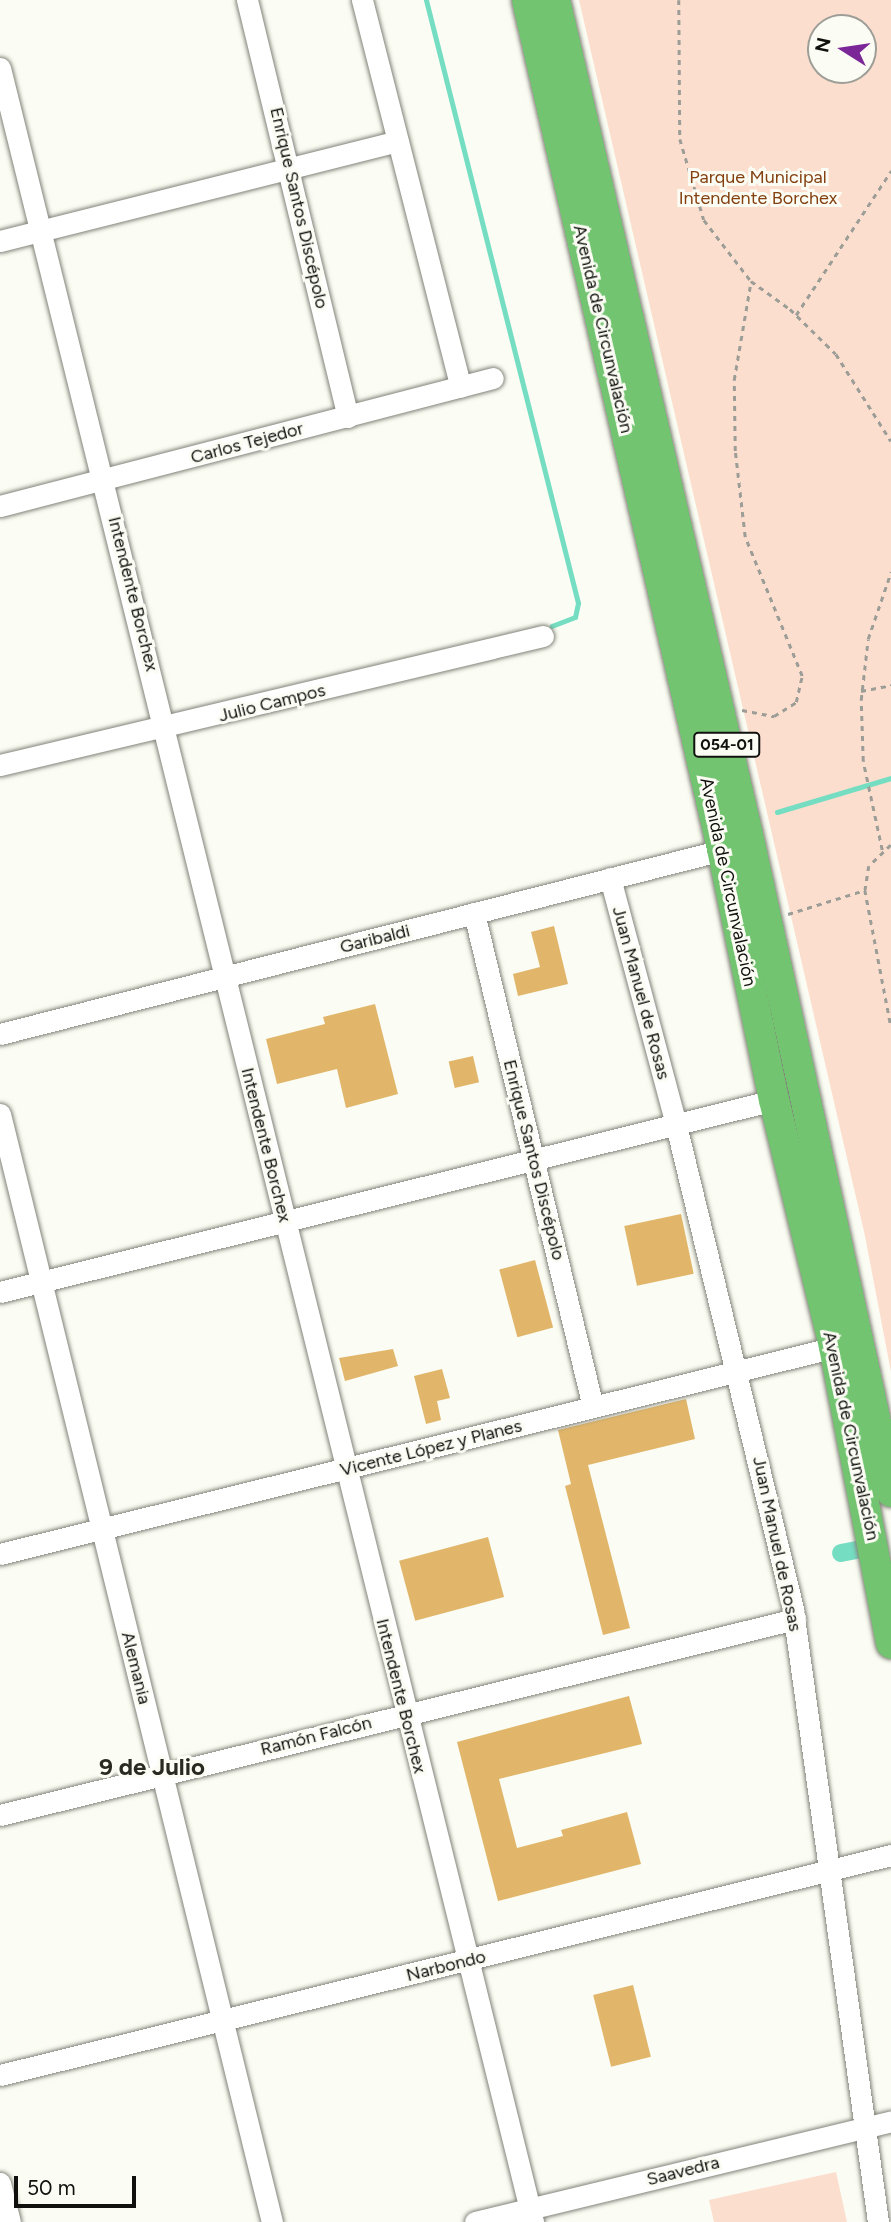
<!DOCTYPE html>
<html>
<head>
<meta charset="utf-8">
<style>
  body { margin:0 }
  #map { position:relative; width:891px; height:2222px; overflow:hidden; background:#fbfcf3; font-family:Figtree,sans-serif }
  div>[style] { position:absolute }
  .green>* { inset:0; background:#fbdece }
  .stream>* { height:5px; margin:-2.5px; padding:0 2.5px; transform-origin:2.5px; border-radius:2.5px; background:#74ddc2 }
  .canal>* { height:18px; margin:-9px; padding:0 9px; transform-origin:9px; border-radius:9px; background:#74ddc2 }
  .building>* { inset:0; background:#e1b66a; transform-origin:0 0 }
  .path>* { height:2.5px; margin-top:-1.25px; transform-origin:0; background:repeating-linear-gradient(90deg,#9c9d97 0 5px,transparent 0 10px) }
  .roads { filter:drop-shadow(0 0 2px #82837a) drop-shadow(0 0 2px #82837a) }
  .minor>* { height:21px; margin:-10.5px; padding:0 10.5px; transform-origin:10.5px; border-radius:10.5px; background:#fff }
  .highway>* { height:30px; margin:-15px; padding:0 15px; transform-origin:15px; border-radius:15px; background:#73c471 }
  span { translate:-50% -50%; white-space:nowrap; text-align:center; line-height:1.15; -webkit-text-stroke:6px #fbfcf3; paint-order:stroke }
  .shield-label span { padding:2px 5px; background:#fbfcf3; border:2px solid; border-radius:5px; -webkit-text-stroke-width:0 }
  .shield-label { font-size:16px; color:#10110e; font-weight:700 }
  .park-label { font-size:18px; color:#833f0f }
  .street-label { font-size:18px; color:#10110e }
  .district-label { font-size:24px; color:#2a2a23; font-weight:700 }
  .north { position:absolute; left:807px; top:14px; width:70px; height:70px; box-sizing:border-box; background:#fbfcf3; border:2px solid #9d9e97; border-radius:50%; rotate:282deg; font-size:19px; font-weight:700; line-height:28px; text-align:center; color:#10110e }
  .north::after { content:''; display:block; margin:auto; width:24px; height:32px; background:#7b2797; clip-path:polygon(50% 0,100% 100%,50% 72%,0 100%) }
  .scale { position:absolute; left:14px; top:2176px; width:122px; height:32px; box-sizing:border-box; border:4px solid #10110e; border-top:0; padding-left:9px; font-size:21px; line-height:24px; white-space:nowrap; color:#10110e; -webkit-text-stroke:5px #fbfcf3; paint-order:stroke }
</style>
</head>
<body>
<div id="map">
  <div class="green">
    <i style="clip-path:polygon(evenodd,579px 0,891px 0,891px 1372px,865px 1236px,579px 0,863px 28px,863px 70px,821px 70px,821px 28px,863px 28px)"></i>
    <i style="clip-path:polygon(836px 2172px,847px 2222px,714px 2222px,709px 2200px)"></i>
  </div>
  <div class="stream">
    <i style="left:426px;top:0;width:622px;rotate:75.85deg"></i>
    <i style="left:578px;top:603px;width:14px;rotate:102deg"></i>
    <i style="left:575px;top:617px;width:25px;rotate:159deg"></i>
    <i style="left:777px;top:812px;width:119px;rotate:-16.6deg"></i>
  </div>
  <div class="canal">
    <i style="left:841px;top:1553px;width:21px;rotate:-11deg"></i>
  </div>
  <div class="building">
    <i style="clip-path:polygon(554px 926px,568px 984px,518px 996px,513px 974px,540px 967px,531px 932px)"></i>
    <i style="clip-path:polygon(375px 1004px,398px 1094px,346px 1108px,337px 1069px,277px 1084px,266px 1039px,325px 1024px,323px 1017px)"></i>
    <i style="left:473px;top:1056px;width:27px;height:25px;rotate:77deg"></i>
    <i style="left:681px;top:1214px;width:61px;height:58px;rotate:78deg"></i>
    <i style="left:535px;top:1260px;width:70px;height:37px;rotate:75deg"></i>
    <i style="clip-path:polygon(393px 1349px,398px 1366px,345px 1381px,339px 1358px)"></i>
    <i style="clip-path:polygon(442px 1369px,450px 1398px,437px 1401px,441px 1420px,426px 1424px,414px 1376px)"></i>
    <i style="clip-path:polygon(686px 1399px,695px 1439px,588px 1465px,630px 1628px,603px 1635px,565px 1486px,571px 1484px,558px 1430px)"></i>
    <i style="left:488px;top:1537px;width:62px;height:92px;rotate:75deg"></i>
    <i style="clip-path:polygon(629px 1696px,642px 1744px,499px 1779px,517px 1848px,563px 1836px,561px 1830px,627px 1812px,641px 1864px,498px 1901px,457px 1742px)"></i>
    <i style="left:633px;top:1985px;width:74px;height:41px;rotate:76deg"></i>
  </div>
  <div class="path">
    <i style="left:679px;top:0;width:139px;rotate:89.6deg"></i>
    <i style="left:680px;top:139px;width:84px;rotate:73.5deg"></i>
    <i style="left:704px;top:220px;width:77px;rotate:52.4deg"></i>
    <i style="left:751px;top:281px;width:48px;rotate:35.7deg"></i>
    <i style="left:790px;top:309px;width:64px;rotate:44.4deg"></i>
    <i style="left:836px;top:354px;width:103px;rotate:57.7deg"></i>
    <i style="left:796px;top:315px;width:173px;rotate:-56.6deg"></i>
    <i style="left:861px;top:691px;width:31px;rotate:-11deg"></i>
    <i style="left:742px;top:710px;width:33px;rotate:11deg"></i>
    <i style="left:774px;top:716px;width:26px;rotate:-32deg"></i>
    <i style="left:796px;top:702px;width:27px;rotate:-77deg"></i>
    <i style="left:802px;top:676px;width:150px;rotate:-112.3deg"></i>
    <i style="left:745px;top:537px;width:87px;rotate:-96.6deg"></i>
    <i style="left:735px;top:451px;width:71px;rotate:-90.8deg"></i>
    <i style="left:734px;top:380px;width:100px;rotate:-80.3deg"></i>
    <i style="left:891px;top:845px;width:30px;rotate:136deg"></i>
    <i style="left:869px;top:866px;width:24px;rotate:99deg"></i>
    <i style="left:865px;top:890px;width:138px;rotate:79.2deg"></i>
    <i style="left:882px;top:850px;width:91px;rotate:-102.1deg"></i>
    <i style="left:863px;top:761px;width:61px;rotate:-91.9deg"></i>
    <i style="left:861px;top:700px;width:61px;rotate:-83.5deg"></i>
    <i style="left:868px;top:639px;width:71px;rotate:-71.1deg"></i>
    <i style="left:788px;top:914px;width:81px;rotate:-17.3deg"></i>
  </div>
  <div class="roads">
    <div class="minor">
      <i style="left:247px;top:0;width:429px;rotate:76.4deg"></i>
      <i style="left:362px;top:0;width:399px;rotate:75.7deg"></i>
      <i style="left:0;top:68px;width:2219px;rotate:76.1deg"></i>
      <i style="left:0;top:241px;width:410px;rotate:-14.1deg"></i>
      <i style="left:0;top:506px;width:509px;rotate:-14.55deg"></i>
      <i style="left:0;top:765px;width:558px;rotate:-13.36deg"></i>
      <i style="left:610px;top:878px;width:256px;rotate:75deg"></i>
      <i style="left:676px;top:1125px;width:499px;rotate:76.4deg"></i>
      <i style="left:793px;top:1610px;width:618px;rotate:82.09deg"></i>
      <i style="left:474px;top:913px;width:508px;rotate:76.46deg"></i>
      <i style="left:0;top:1034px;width:757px;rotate:-14.29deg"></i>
      <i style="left:0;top:1114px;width:1141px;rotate:76.21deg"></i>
      <i style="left:0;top:1292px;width:797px;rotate:-13.93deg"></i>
      <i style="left:0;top:1554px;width:873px;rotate:-13.92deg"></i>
      <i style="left:0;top:1815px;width:819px;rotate:-13.85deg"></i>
      <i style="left:0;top:2075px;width:918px;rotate:-13.87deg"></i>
      <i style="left:0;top:2183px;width:40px;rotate:75.6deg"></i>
      <i style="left:475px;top:2222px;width:428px;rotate:-13.6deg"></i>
    </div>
    <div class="highway">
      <i style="left:527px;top:0;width:871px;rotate:77.06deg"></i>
      <i style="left:722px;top:849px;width:256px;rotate:78.3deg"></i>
      <i style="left:774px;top:1100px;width:254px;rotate:76.3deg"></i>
      <i style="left:834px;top:1347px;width:302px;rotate:79.1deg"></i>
      <i style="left:555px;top:0;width:866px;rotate:76.99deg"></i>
      <i style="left:750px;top:844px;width:663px;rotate:77.72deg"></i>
    </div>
  </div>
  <div class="shield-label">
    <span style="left:727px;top:745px">054-01</span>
  </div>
  <div class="park-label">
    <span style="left:758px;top:188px">Parque Municipal<br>Intendente Borchex</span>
  </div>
  <div class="street-label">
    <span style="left:299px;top:208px;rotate:77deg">Enrique Santos Discépolo</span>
    <span style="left:603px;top:329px;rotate:77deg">Avenida de Circunvalación</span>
    <span style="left:247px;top:443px;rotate:-15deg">Carlos Tejedor</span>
    <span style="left:133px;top:594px;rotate:76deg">Intendente Borchex</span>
    <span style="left:272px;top:703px;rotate:-14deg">Julio Campos</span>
    <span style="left:728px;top:882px;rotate:78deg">Avenida de Circunvalación</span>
    <span style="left:375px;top:939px;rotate:-14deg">Garibaldi</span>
    <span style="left:641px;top:993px;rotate:75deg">Juan Manuel de Rosas</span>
    <span style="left:266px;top:1145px;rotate:76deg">Intendente Borchex</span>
    <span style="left:534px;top:1160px;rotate:76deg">Enrique Santos Discépolo</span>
    <span style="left:851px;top:1436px;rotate:78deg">Avenida de Circunvalación</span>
    <span style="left:431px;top:1448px;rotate:-14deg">Vicente López y Planes</span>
    <span style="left:777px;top:1544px;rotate:78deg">Juan Manuel de Rosas</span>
    <span style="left:136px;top:1668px;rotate:76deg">Alemania</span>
    <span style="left:401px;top:1696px;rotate:76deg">Intendente Borchex</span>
    <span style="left:316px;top:1736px;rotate:-14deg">Ramón Falcón</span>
    <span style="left:446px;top:1966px;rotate:-14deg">Narbondo</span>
    <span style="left:683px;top:2171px;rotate:-14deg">Saavedra</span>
  </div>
  <div class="district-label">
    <span style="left:152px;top:1767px">9 de Julio</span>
  </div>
  <div class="north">N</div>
  <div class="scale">50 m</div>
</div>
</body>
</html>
